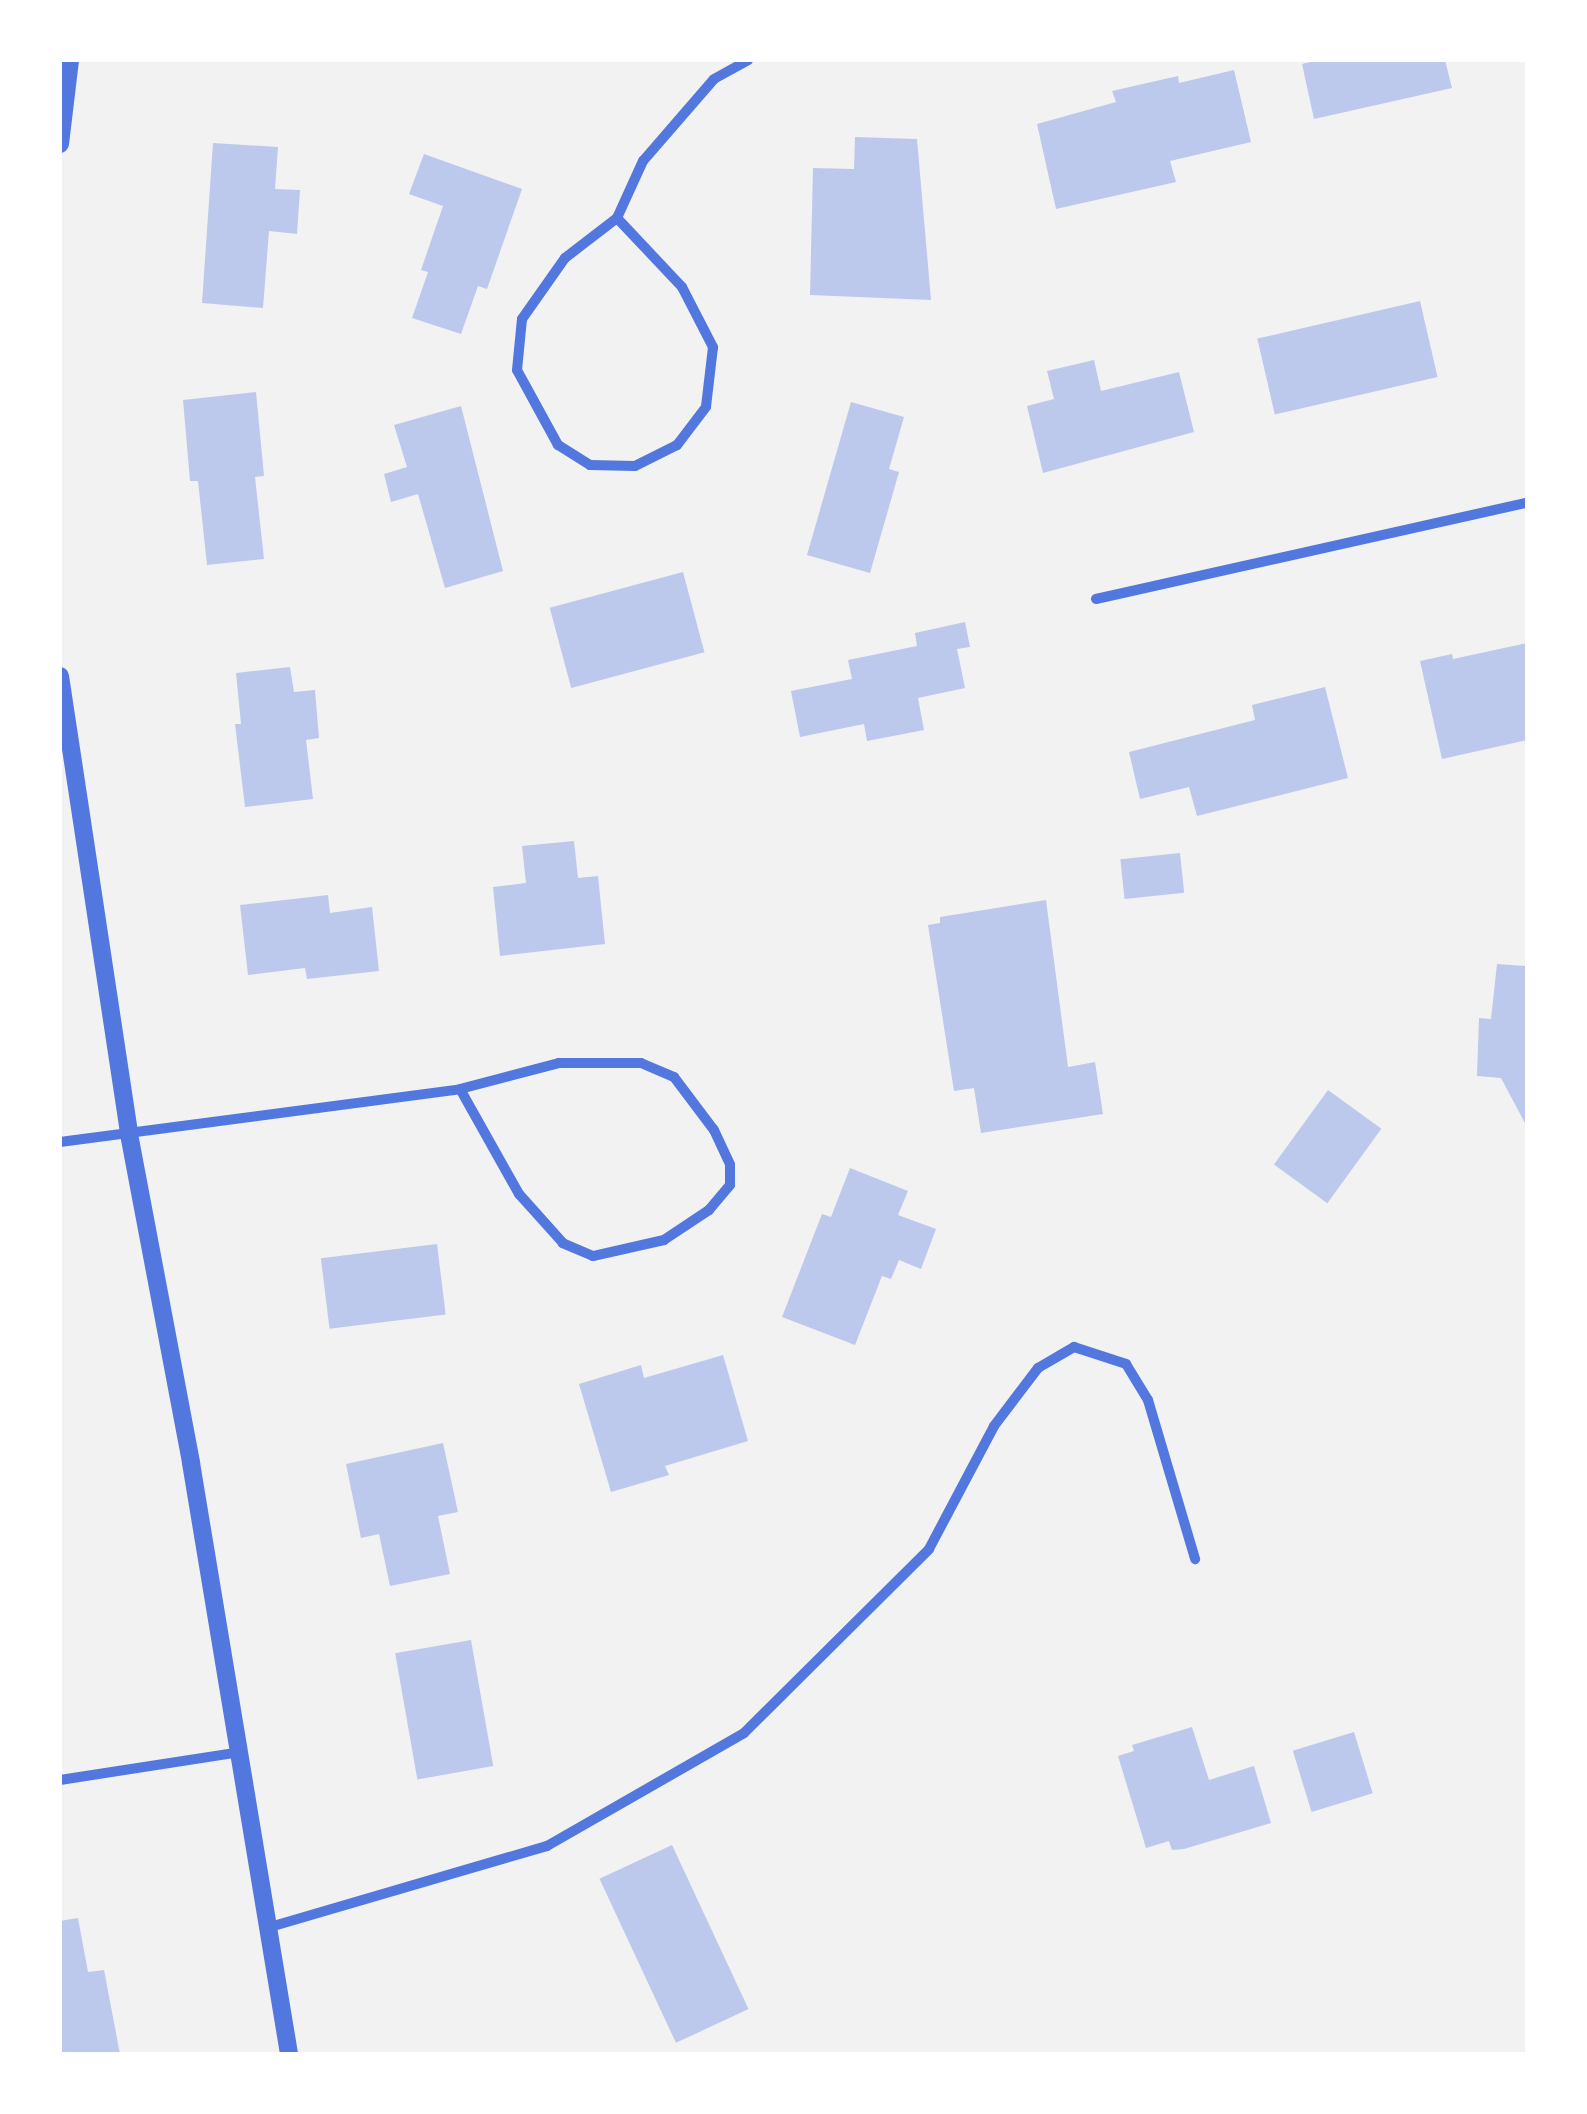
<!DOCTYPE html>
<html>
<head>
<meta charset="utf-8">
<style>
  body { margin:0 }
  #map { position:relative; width:1587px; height:2114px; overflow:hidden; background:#f2f2f2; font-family:"DM Sans",sans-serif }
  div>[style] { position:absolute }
  .building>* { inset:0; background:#bdc9ec; transform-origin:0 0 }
  .minor>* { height:10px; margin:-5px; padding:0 5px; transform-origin:5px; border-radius:5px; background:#5277de }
  .tertiary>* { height:18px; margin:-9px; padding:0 9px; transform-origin:9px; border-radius:9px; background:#5277de }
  span { translate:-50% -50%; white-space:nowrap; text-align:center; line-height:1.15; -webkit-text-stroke:8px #fff; paint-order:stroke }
  .frame { position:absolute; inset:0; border:62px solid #fff; pointer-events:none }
</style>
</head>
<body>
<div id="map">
  <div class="building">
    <i style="clip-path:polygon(1319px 60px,1445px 60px,1452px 88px,1314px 119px,1302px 64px)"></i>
    <i style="clip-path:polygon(1234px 70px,1251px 142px,1170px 161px,1176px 182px,1056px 209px,1037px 124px,1116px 102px,1112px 91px,1178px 76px,1179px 83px)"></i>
    <i style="clip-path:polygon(855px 137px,917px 139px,931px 300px,810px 295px,813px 168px,854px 169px)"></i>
    <i style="clip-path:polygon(213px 143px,278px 147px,275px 189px,300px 190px,297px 234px,269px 231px,263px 308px,202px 303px)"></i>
    <i style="clip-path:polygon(424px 154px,522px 189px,487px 289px,478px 286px,461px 334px,412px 318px,428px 272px,421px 270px,443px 206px,409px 194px)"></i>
    <i style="left:1420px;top:301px;width:78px;height:167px;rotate:77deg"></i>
    <i style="clip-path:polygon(1094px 360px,1101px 391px,1179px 372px,1194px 432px,1043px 473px,1027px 406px,1054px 399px,1047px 371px)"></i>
    <i style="clip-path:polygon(256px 392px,264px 476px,255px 477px,264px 559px,207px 565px,198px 481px,190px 481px,183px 400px)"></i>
    <i style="clip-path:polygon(851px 402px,904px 417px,889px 469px,899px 472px,870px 573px,807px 555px)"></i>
    <i style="clip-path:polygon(461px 406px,503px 571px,445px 588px,418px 494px,391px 502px,384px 474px,407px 467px,394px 425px)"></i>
    <i style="left:683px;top:572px;width:83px;height:138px;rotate:75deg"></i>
    <i style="clip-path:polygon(965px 622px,970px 647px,957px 649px,965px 688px,918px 698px,924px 730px,867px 741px,864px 724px,800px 737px,791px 691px,852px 679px,848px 660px,917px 646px,915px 633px)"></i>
    <i style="clip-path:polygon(1527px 643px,1527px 740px,1442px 759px,1420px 661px,1452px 654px,1453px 659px)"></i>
    <i style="clip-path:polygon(290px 667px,294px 692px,315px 690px,319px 738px,306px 740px,313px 799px,245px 807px,235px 724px,241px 724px,236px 673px)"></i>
    <i style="clip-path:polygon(1325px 687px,1348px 778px,1197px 816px,1189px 787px,1140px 799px,1129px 752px,1255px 720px,1252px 705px)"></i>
    <i style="clip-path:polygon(574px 841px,578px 878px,598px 876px,605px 944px,500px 956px,493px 887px,526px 883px,522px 846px)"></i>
    <i style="left:1180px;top:853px;width:40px;height:60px;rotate:84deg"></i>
    <i style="clip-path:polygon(328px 895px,330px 913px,372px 907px,379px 971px,307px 979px,305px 968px,248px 975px,240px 905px)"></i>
    <i style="clip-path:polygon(1046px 900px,1068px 1067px,1095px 1062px,1103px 1114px,981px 1133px,974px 1088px,954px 1091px,928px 925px,940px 923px,940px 917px)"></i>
    <i style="clip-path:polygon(1497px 964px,1527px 966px,1527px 1127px,1501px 1078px,1477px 1076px,1479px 1018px,1491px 1019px)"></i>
    <i style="left:1328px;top:1090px;width:66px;height:92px;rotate:36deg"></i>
    <i style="clip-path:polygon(850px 1168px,908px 1191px,898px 1215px,936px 1229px,921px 1269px,899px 1260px,891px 1279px,882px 1276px,855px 1345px,782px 1317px,822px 1214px,831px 1217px)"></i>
    <i style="left:437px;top:1244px;width:71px;height:117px;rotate:83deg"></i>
    <i style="clip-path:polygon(723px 1355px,748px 1441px,665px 1466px,669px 1475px,611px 1492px,579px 1384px,641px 1365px,644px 1378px)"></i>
    <i style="clip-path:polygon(443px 1443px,458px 1512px,438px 1516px,450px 1574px,390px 1586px,379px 1534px,361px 1538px,346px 1464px)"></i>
    <i style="left:471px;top:1640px;width:128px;height:77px;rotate:80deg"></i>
    <i style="clip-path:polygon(1192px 1727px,1209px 1780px,1254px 1766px,1271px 1823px,1184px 1849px,1172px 1850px,1169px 1841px,1146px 1848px,1118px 1756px,1134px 1751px,1132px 1745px)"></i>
    <i style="left:1354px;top:1732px;width:64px;height:64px;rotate:73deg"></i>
    <i style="left:672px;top:1845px;width:181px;height:80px;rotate:65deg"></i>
    <i style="clip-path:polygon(78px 1918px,88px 1972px,104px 1970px,120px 2054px,60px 2054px,60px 1921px)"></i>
  </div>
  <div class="minor">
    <i style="left:617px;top:218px;width:95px;rotate:46.7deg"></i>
    <i style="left:682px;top:287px;width:68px;rotate:62.7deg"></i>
    <i style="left:713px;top:347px;width:60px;rotate:96.7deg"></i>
    <i style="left:706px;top:407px;width:48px;rotate:127.3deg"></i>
    <i style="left:677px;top:445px;width:47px;rotate:153.4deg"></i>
    <i style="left:635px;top:466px;width:45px;rotate:-178.7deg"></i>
    <i style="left:590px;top:465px;width:38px;rotate:-148deg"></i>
    <i style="left:558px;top:445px;width:85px;rotate:-118.7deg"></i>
    <i style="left:517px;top:370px;width:51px;rotate:-84.4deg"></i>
    <i style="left:522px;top:319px;width:75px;rotate:-54.8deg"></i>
    <i style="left:565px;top:258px;width:66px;rotate:-37.6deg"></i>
    <i style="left:617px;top:218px;width:63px;rotate:-65.5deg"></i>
    <i style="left:643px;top:161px;width:108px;rotate:-49.1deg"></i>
    <i style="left:714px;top:79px;width:39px;rotate:-29deg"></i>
    <i style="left:1096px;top:599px;width:442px;rotate:-12.6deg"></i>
    <i style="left:559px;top:1063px;width:82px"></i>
    <i style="left:641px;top:1063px;width:36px;rotate:23deg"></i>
    <i style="left:674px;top:1077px;width:66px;rotate:53deg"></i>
    <i style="left:714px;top:1130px;width:38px;rotate:65deg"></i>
    <i style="left:730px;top:1165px;width:20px;rotate:90deg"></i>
    <i style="left:730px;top:1185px;width:33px;rotate:130deg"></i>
    <i style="left:709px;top:1210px;width:54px;rotate:146.3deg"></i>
    <i style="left:664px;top:1240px;width:73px;rotate:167.3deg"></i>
    <i style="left:593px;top:1256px;width:33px;rotate:-157deg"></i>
    <i style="left:563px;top:1243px;width:66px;rotate:-131.9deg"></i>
    <i style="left:519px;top:1194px;width:120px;rotate:-119.3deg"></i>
    <i style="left:460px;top:1089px;width:102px;rotate:-14.7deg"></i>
    <i style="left:60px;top:1142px;width:403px;rotate:-7.5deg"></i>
    <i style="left:60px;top:1780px;width:182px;rotate:-8.8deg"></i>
    <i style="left:270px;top:1927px;width:289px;rotate:-16.3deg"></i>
    <i style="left:547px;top:1846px;width:227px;rotate:-29.8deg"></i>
    <i style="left:744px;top:1733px;width:261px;rotate:-44.8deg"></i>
    <i style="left:929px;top:1549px;width:139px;rotate:-62.1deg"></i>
    <i style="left:994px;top:1426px;width:73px;rotate:-52.8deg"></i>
    <i style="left:1038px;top:1368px;width:42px;rotate:-30.3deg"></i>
    <i style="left:1074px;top:1347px;width:55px;rotate:18.1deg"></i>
    <i style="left:1126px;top:1364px;width:42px;rotate:58.6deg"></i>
    <i style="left:1148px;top:1400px;width:166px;rotate:73.5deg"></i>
  </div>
  <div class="tertiary">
    <i style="left:60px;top:144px;width:85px;rotate:-83.2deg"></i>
    <i style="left:60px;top:676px;width:463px;rotate:81.4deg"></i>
    <i style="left:129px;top:1134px;width:335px;rotate:79.3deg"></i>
    <i style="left:191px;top:1463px;width:599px;rotate:80.58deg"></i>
  </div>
  <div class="frame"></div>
</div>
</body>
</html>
